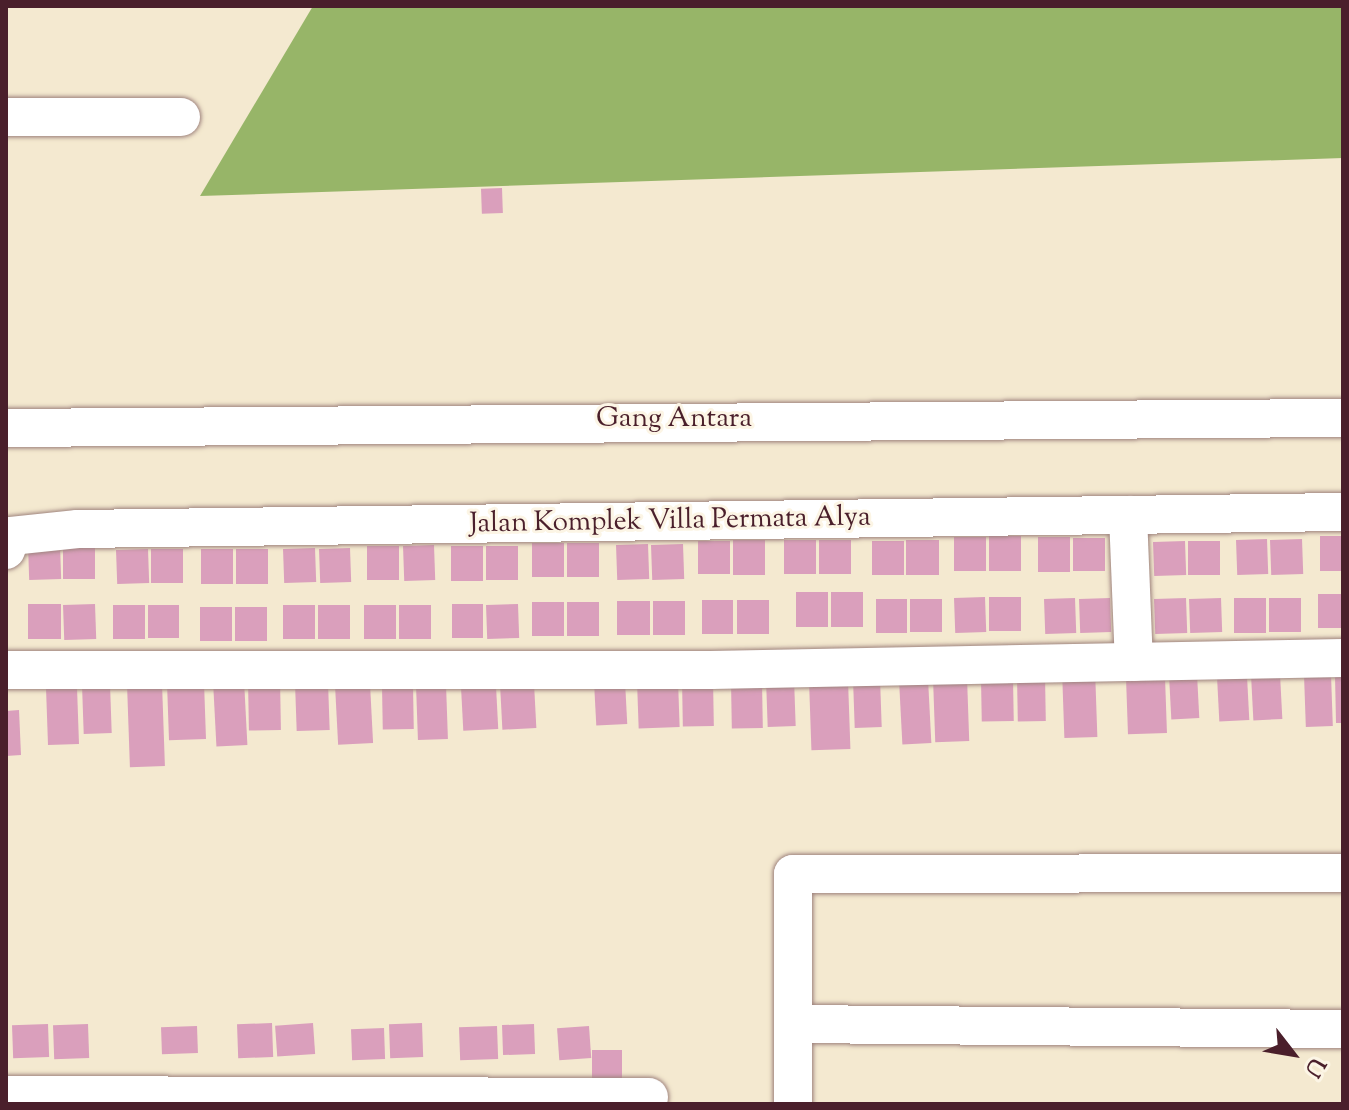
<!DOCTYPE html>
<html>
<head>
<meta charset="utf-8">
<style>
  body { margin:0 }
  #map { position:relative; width:1349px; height:1110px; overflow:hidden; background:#f4e9d0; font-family:"Sorts Mill Goudy",serif }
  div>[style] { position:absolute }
  .forest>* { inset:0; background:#97b568 }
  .building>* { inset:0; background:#da9fbc; transform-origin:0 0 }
  .roads { filter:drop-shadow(0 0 2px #9f847e) drop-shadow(0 0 2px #9f847e) }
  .minor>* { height:38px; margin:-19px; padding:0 19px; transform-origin:19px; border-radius:19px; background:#fff }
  span { translate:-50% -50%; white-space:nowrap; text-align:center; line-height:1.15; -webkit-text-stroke:6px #fcf5e5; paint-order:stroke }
  .street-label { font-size:28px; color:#4a1f2b }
  .frame { position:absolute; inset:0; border:8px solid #4a1f2b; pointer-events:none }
  .north { position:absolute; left:1253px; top:1014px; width:80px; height:80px; -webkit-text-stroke:6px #fcf5e5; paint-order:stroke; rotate:121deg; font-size:22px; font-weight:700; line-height:32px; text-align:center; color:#4a1f2b }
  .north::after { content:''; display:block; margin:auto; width:28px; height:36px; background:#4a1f2b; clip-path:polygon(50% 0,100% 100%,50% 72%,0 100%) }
</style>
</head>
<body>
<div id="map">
  <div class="forest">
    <i style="clip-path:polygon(313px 6px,1343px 6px,1343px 158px,200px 196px)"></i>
  </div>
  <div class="building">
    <i style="left:502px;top:188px;width:25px;height:21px;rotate:88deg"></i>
    <i style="left:1021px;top:536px;width:35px;height:32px;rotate:90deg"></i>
    <i style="left:1343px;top:536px;width:35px;height:23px;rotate:90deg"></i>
    <i style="left:954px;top:537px;width:32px;height:34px"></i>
    <i style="left:1070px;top:537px;width:35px;height:32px;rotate:90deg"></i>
    <i style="left:1073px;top:538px;width:32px;height:33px"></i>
    <i style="left:1267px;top:539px;width:35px;height:31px;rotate:88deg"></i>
    <i style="left:1302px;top:539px;width:35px;height:32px;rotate:88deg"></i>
    <i style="left:765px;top:540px;width:35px;height:32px;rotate:90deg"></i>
    <i style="left:816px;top:540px;width:34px;height:32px;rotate:90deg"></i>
    <i style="left:851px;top:540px;width:34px;height:32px;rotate:90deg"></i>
    <i style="left:939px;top:540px;width:35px;height:33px;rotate:90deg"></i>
    <i style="left:698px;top:541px;width:32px;height:33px"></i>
    <i style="left:904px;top:541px;width:34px;height:32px;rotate:90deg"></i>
    <i style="left:1185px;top:541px;width:34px;height:32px;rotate:88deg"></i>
    <i style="left:1188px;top:541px;width:32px;height:34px"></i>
    <i style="left:564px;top:543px;width:34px;height:32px;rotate:90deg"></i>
    <i style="left:567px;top:543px;width:32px;height:34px"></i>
    <i style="left:648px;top:544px;width:35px;height:32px;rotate:88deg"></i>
    <i style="left:683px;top:544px;width:35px;height:32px;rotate:88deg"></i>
    <i style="left:60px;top:545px;width:34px;height:32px;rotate:88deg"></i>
    <i style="left:95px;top:545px;width:34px;height:32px;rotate:90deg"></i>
    <i style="left:434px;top:545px;width:35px;height:31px;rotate:88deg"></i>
    <i style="left:367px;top:546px;width:32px;height:34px"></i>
    <i style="left:483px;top:546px;width:35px;height:32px;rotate:90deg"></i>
    <i style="left:486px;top:546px;width:32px;height:34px"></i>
    <i style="left:315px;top:548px;width:34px;height:32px;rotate:88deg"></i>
    <i style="left:350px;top:548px;width:34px;height:31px;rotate:88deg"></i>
    <i style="left:148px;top:549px;width:34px;height:32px;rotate:88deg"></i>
    <i style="left:151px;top:549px;width:32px;height:34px"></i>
    <i style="left:233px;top:549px;width:35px;height:32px;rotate:90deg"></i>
    <i style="left:268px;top:549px;width:35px;height:32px;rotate:90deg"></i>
    <i style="left:828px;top:592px;width:35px;height:32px;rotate:90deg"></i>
    <i style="left:863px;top:592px;width:35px;height:32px;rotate:90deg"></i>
    <i style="left:1318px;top:594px;width:25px;height:34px"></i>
    <i style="left:985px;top:597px;width:35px;height:31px;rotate:88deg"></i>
    <i style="left:1021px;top:597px;width:34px;height:32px;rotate:90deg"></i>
    <i style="left:1075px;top:598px;width:35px;height:31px;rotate:88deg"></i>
    <i style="left:1110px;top:598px;width:34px;height:31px;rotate:88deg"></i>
    <i style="left:1186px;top:598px;width:35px;height:32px;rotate:88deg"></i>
    <i style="left:1221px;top:598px;width:34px;height:32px;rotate:88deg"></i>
    <i style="left:1266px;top:598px;width:35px;height:32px;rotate:90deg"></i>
    <i style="left:1301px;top:598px;width:34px;height:32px;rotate:90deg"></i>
    <i style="left:876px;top:599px;width:31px;height:34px"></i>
    <i style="left:910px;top:599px;width:32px;height:33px"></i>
    <i style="left:702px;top:600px;width:31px;height:34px"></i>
    <i style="left:769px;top:600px;width:34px;height:32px;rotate:90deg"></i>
    <i style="left:617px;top:601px;width:33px;height:34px"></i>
    <i style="left:653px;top:601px;width:32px;height:34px"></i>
    <i style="left:564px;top:602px;width:34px;height:32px;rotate:90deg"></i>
    <i style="left:567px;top:602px;width:32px;height:34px"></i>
    <i style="left:61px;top:604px;width:35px;height:33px;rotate:90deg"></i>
    <i style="left:95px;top:604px;width:35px;height:32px;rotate:88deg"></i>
    <i style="left:452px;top:604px;width:31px;height:34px"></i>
    <i style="left:518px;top:604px;width:34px;height:32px;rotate:88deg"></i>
    <i style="left:113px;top:605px;width:32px;height:34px"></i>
    <i style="left:148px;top:605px;width:31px;height:33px"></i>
    <i style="left:315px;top:605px;width:34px;height:32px;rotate:90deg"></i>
    <i style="left:318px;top:605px;width:32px;height:34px"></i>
    <i style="left:396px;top:605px;width:34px;height:32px;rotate:90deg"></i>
    <i style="left:399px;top:605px;width:32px;height:34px"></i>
    <i style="left:200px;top:607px;width:32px;height:34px"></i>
    <i style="left:267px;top:607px;width:34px;height:32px;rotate:90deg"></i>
    <i style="left:1095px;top:669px;width:68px;height:33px;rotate:88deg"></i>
    <i style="left:1197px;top:674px;width:44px;height:28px;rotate:87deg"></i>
    <i style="left:1280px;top:674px;width:45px;height:29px;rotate:87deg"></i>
    <i style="left:1331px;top:674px;width:52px;height:27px;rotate:88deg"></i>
    <i style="clip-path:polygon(1343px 674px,1343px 723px,1336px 723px,1335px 675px)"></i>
    <i style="left:1045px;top:675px;width:46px;height:28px;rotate:89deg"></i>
    <i style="left:1247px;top:676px;width:44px;height:30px;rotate:87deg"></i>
    <i style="left:967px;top:677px;width:64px;height:34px;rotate:88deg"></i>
    <i style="left:1165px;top:677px;width:56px;height:39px;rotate:88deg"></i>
    <i style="left:280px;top:678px;width:52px;height:32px;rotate:89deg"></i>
    <i style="left:713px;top:678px;width:48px;height:31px;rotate:89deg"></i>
    <i style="left:794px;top:678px;width:48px;height:28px;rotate:88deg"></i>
    <i style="left:880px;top:678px;width:49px;height:27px;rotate:88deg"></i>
    <i style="left:1013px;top:678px;width:43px;height:32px;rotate:89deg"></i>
    <i style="left:928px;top:679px;width:64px;height:29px;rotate:87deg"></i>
    <i style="left:244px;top:680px;width:65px;height:31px;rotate:87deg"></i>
    <i style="left:678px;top:680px;width:47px;height:41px;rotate:88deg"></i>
    <i style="left:848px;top:680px;width:69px;height:39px;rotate:88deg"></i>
    <i style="left:625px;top:681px;width:43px;height:31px;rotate:87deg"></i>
    <i style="left:762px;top:681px;width:47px;height:31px;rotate:89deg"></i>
    <i style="left:204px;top:682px;width:57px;height:37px;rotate:88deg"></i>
    <i style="left:328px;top:682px;width:48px;height:33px;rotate:88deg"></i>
    <i style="left:162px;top:683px;width:83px;height:35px;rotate:88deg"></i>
    <i style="left:534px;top:683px;width:45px;height:34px;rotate:87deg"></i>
    <i style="left:110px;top:684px;width:49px;height:28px;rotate:88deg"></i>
    <i style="left:370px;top:684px;width:59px;height:35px;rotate:87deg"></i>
    <i style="left:446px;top:684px;width:55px;height:30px;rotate:88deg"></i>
    <i style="left:413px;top:685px;width:44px;height:31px;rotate:89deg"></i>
    <i style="left:496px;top:686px;width:43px;height:35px;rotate:87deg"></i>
    <i style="left:77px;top:687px;width:57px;height:31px;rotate:88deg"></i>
    <i style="clip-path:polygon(19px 710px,21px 755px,6px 756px,6px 711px)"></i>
    <i style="left:272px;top:1023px;width:34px;height:35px;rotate:88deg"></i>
    <i style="left:313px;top:1023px;width:31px;height:38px;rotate:86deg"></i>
    <i style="left:422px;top:1023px;width:34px;height:33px;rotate:88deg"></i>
    <i style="left:48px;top:1024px;width:33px;height:36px;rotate:88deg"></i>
    <i style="left:88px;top:1024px;width:34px;height:35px;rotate:88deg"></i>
    <i style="left:534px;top:1024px;width:30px;height:32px;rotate:88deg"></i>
    <i style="left:197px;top:1026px;width:27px;height:36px;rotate:88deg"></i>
    <i style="left:497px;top:1026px;width:33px;height:38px;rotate:88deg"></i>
    <i style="left:589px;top:1026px;width:32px;height:32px;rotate:86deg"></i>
    <i style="left:384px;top:1028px;width:31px;height:33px;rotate:88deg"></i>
    <i style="left:622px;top:1050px;width:30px;height:30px;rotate:90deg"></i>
  </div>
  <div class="roads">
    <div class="minor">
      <i style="left:6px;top:117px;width:175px"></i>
      <i style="left:6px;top:428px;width:1337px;rotate:-0.43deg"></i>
      <i style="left:1128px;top:515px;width:147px;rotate:87.7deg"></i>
      <i style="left:6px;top:550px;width:15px;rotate:-70deg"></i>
      <i style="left:11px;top:536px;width:67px;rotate:-6deg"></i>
      <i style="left:78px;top:529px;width:1265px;rotate:-0.77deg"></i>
      <i style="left:6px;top:670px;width:705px"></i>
      <i style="left:711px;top:670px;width:632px;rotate:-1.09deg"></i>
      <i style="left:793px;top:1024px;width:550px;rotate:0.52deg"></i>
      <i style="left:6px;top:1095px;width:643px;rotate:0.18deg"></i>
      <i style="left:793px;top:1104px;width:230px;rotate:-90deg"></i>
      <i style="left:793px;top:874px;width:550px;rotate:-0.1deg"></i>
    </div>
  </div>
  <div class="street-label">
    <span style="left:674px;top:419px">Gang Antara</span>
    <span style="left:670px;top:521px;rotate:-1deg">Jalan Komplek Villa Permata Alya</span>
  </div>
  <div class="frame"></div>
  <div class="north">U</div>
</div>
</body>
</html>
